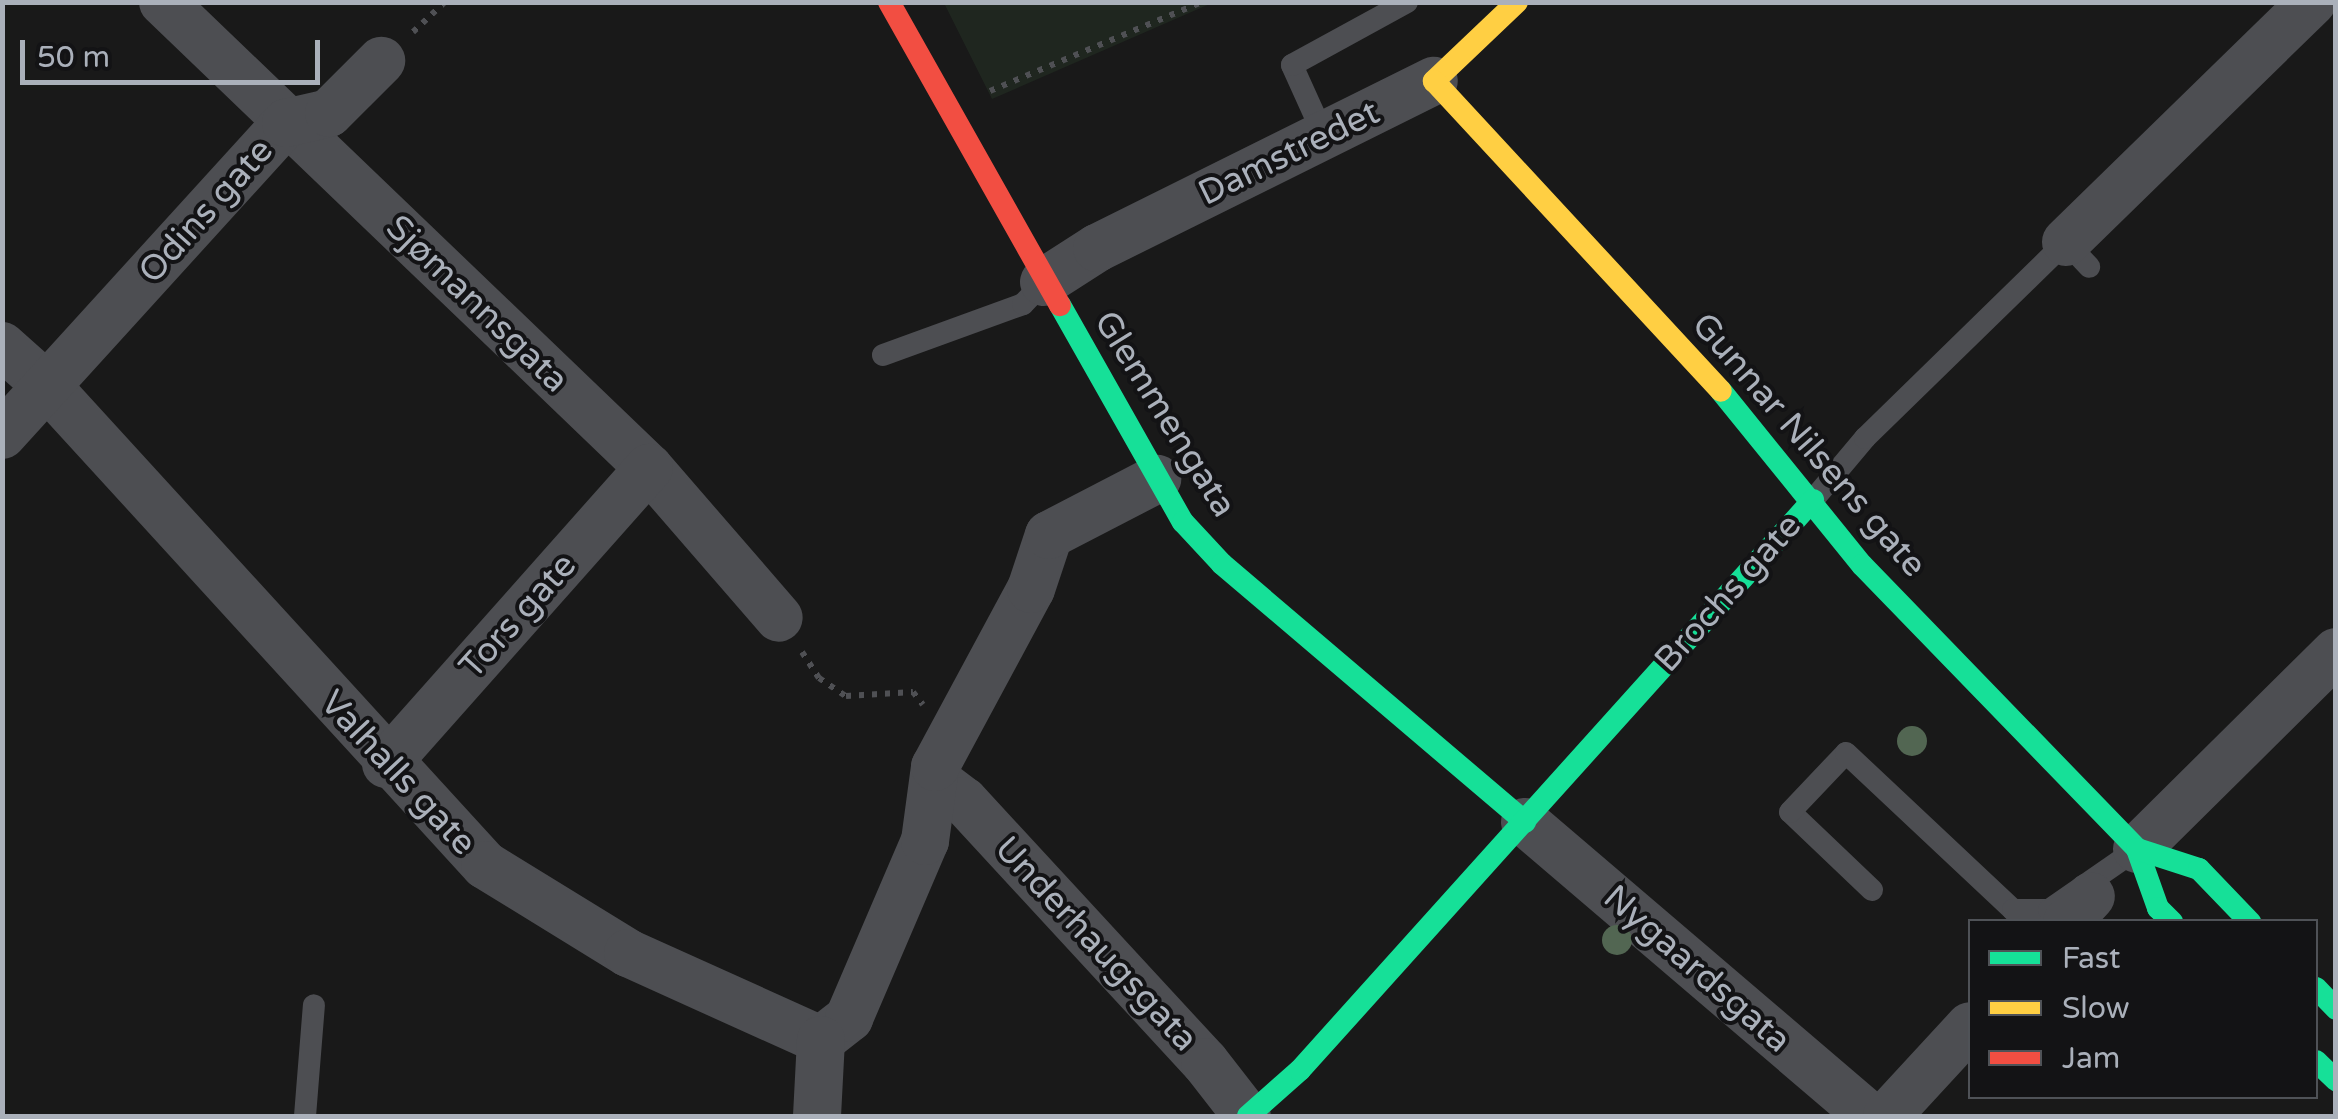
<!DOCTYPE html>
<html>
<head>
<meta charset="utf-8">
<style>
  body { margin:0 }
  #map { position:relative; width:2338px; height:1119px; overflow:hidden; background:#191919; font-family:"Varela Round",sans-serif }
  div>[style] { position:absolute }
  .green>* { inset:0; background:#1f261f }
  .path>* { height:6px; margin-top:-3px; transform-origin:0; background:repeating-linear-gradient(90deg,#4f5054 0 5px,transparent 0 13px) }
  .lane>* { height:22px; margin:-11px; padding:0 11px; transform-origin:11px; border-radius:11px; background:#4d4e52 }
  .street>* { height:48px; margin:-24px; padding:0 24px; transform-origin:24px; border-radius:24px; background:#4d4e52 }
  .fast>* { height:22px; margin:-11px; padding:0 11px; transform-origin:11px; border-radius:11px; background:#16e098 }
  .slow>* { height:22px; margin:-11px; padding:0 11px; transform-origin:11px; border-radius:11px; background:#ffcf43 }
  .jam>* { height:22px; margin:-11px; padding:0 11px; transform-origin:11px; border-radius:11px; background:#f24e42 }
  .trees>* { width:30px; height:30px; margin:-15px; border-radius:50%; background:#526652 }
  span { translate:-50% -50%; white-space:nowrap; text-align:center; line-height:1.15; -webkit-text-stroke:8px #131315; paint-order:stroke }
  .street-label { font-size:35px; color:#aab0ba }
  .frame { position:absolute; inset:0; border:5px solid #aab0ba; pointer-events:none }
  .legend { position:absolute; left:1968px; top:919px; width:350px; height:180px; box-sizing:border-box; background:#131315; border:2px solid #4f5257; margin:0; padding:12px 18px; list-style:none; font-size:30px; color:#aab0ba }
  .legend li { display:flex; align-items:center; gap:20px; height:50px }
  .legend b { width:50px; border:2px solid #4f5257 }
  .scale { position:absolute; left:20px; top:40px; width:300px; height:45px; box-sizing:border-box; border:5px solid #aab0ba; border-top:0; padding-left:12px; font-size:30px; line-height:35px; white-space:nowrap; color:#aab0ba; -webkit-text-stroke:8px #131315; paint-order:stroke }
</style>
</head>
<body>
<div id="map">
  <div class="green">
    <i style="clip-path:polygon(944px 3px,1212px 3px,992px 99px)"></i>
  </div>
  <div class="path">
    <i style="left:413px;top:32px;width:44px;rotate:-43.2deg"></i>
    <i style="left:990px;top:91px;width:230px;rotate:-22.8deg"></i>
    <i style="left:802px;top:652px;width:31px;rotate:57deg"></i>
    <i style="left:819px;top:678px;width:32px;rotate:34deg"></i>
    <i style="left:846px;top:696px;width:67px;rotate:-3.4deg"></i>
    <i style="left:913px;top:692px;width:16px;rotate:52deg"></i>
  </div>
  <div class="lane">
    <i style="left:1324px;top:136px;width:78px;rotate:-114.3deg"></i>
    <i style="left:1292px;top:65px;width:131px;rotate:-28.7deg"></i>
    <i style="left:883px;top:355px;width:149px;rotate:-20deg"></i>
    <i style="left:1023px;top:304px;width:30px;rotate:-46deg"></i>
    <i style="left:1813px;top:500px;width:81px;rotate:-50deg"></i>
    <i style="left:1865px;top:438px;width:281px;rotate:-44.3deg"></i>
    <i style="left:2066px;top:242px;width:34px;rotate:47deg"></i>
    <i style="left:1872px;top:890px;width:113px;rotate:-136.4deg"></i>
    <i style="left:1790px;top:812px;width:81px;rotate:-46.5deg"></i>
    <i style="left:1846px;top:753px;width:229px;rotate:43.2deg"></i>
    <i style="left:2013px;top:910px;width:36px"></i>
    <i style="left:2049px;top:910px;width:107px;rotate:-34.7deg"></i>
    <i style="left:305px;top:1116px;width:111px;rotate:-85.4deg"></i>
  </div>
  <div class="street">
    <i style="left:163px;top:2px;width:673px;rotate:43.8deg"></i>
    <i style="left:649px;top:468px;width:198px;rotate:49.1deg"></i>
    <i style="left:2066px;top:242px;width:344px;rotate:-44.3deg"></i>
    <i style="left:1044px;top:282px;width:63px;rotate:-32.7deg"></i>
    <i style="left:1097px;top:248px;width:376px;rotate:-26.4deg"></i>
    <i style="left:2px;top:346px;width:60px;rotate:41.6deg"></i>
    <i style="left:47px;top:386px;width:649px;rotate:47.56deg"></i>
    <i style="left:485px;top:865px;width:168px;rotate:31.6deg"></i>
    <i style="left:628px;top:953px;width:212px;rotate:24.3deg"></i>
    <i style="left:2px;top:435px;width:422px;rotate:-47.7deg"></i>
    <i style="left:286px;top:123px;width:44px;rotate:-13.1deg"></i>
    <i style="left:329px;top:113px;width:74px;rotate:-45deg"></i>
    <i style="left:386px;top:764px;width:396px;rotate:-48.4deg"></i>
    <i style="left:936px;top:780px;width:35px;rotate:37deg"></i>
    <i style="left:964px;top:801px;width:355px;rotate:47.3deg"></i>
    <i style="left:1205px;top:1062px;width:68px;rotate:52.1deg"></i>
    <i style="left:1525px;top:822px;width:453px;rotate:40.5deg"></i>
    <i style="left:2137px;top:849px;width:280px;rotate:-44.7deg"></i>
    <i style="left:2067px;top:922px;width:35px;rotate:-47deg"></i>
    <i style="left:821px;top:1040px;width:36px;rotate:-38deg"></i>
    <i style="left:849px;top:1018px;width:193px;rotate:-66.8deg"></i>
    <i style="left:925px;top:841px;width:75px;rotate:-82.3deg"></i>
    <i style="left:935px;top:767px;width:202px;rotate:-61.7deg"></i>
    <i style="left:1031px;top:589px;width:57px;rotate:-71.6deg"></i>
    <i style="left:1049px;top:535px;width:122px;rotate:-27.4deg"></i>
    <i style="left:817px;top:1116px;width:76px;rotate:-87deg"></i>
    <i style="left:1887px;top:1116px;width:122px;rotate:-47.3deg"></i>
  </div>
  <div class="fast">
    <i style="left:1060px;top:305px;width:249px;rotate:60.5deg"></i>
    <i style="left:1183px;top:522px;width:57px;rotate:47.1deg"></i>
    <i style="left:1222px;top:564px;width:398px;rotate:40.4deg"></i>
    <i style="left:1721px;top:391px;width:224px;rotate:51deg"></i>
    <i style="left:1862px;top:565px;width:395px;rotate:45.9deg"></i>
    <i style="left:2137px;top:849px;width:63px;rotate:70.4deg"></i>
    <i style="left:2158px;top:908px;width:20px;rotate:45deg"></i>
    <i style="left:2137px;top:849px;width:65px;rotate:17.9deg"></i>
    <i style="left:2199px;top:869px;width:74px;rotate:46.1deg"></i>
    <i style="left:2316px;top:988px;width:29px;rotate:46deg"></i>
    <i style="left:2316px;top:1061px;width:28px;rotate:44deg"></i>
    <i style="left:1248px;top:1116px;width:69px;rotate:-41.5deg"></i>
    <i style="left:1300px;top:1070px;width:767px;rotate:-48.01deg"></i>
  </div>
  <div class="slow">
    <i style="left:1517px;top:2px;width:115px;rotate:136.4deg"></i>
    <i style="left:1434px;top:81px;width:422px;rotate:47.2deg"></i>
  </div>
  <div class="jam">
    <i style="left:889px;top:2px;width:348px;rotate:60.6deg"></i>
  </div>
  <div class="trees">
    <i style="left:1912px;top:741px"></i>
    <i style="left:1617px;top:940px"></i>
  </div>
  <div class="street-label">
    <span style="left:1289px;top:153px;rotate:-26deg">Damstredet</span>
    <span style="left:206px;top:211px;rotate:-48deg">Odins gate</span>
    <span style="left:477px;top:304px;rotate:44deg">Sjømannsgata</span>
    <span style="left:1165px;top:414px;rotate:58deg">Glemmengata</span>
    <span style="left:1809px;top:445px;rotate:49deg">Gunnar Nilsens gate</span>
    <span style="left:1728px;top:593px;rotate:-48deg">Brochs gate</span>
    <span style="left:518px;top:616px;rotate:-48deg">Tors gate</span>
    <span style="left:398px;top:773px;rotate:47deg">Valhalls gate</span>
    <span style="left:1096px;top:944px;rotate:47deg">Underhaugsgata</span>
    <span style="left:1697px;top:969px;rotate:41deg">Nygaardsgata</span>
  </div>
  <div class="frame"></div>
  <ul class="legend">
  <li><b style="height:12px;background:#16e098"></b>Fast</li>
  <li><b style="height:12px;background:#ffcf43"></b>Slow</li>
  <li><b style="height:12px;background:#f24e42"></b>Jam</li>
  </ul>
  <div class="scale">50 m</div>
</div>
</body>
</html>
